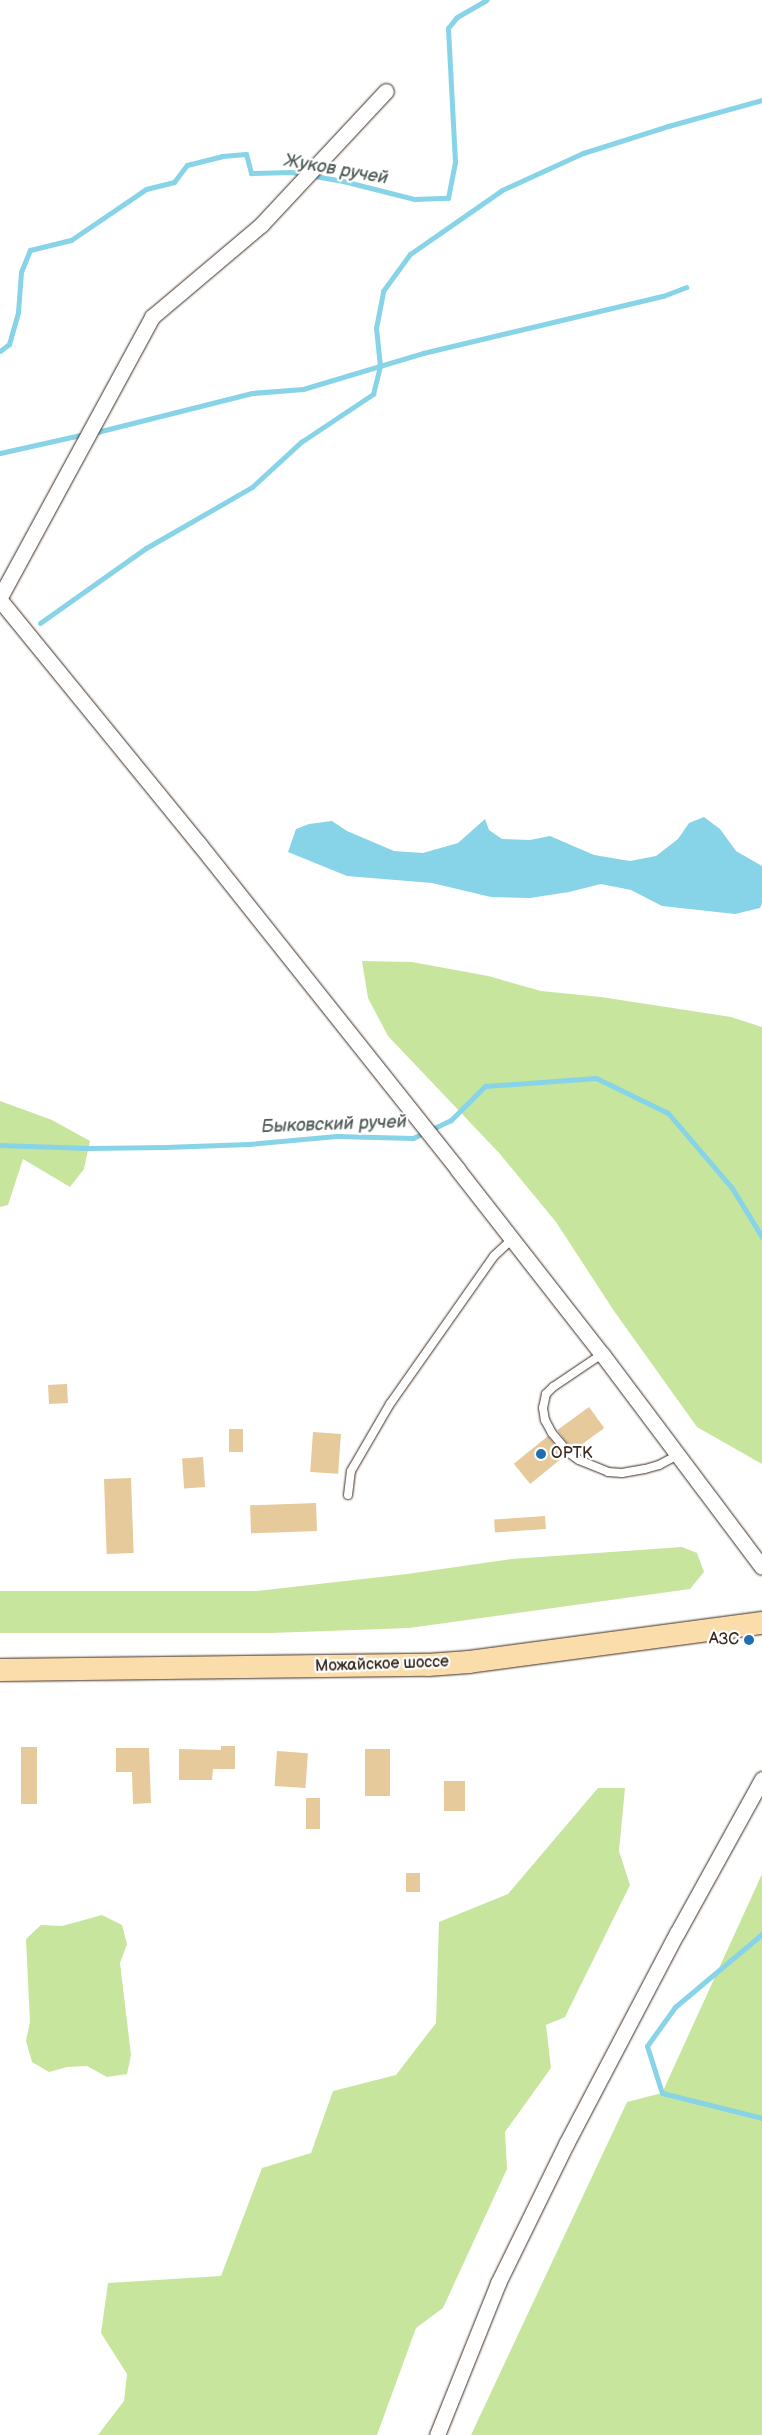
<!DOCTYPE html>
<html>
<head>
<meta charset="utf-8">
<style>
  body { margin:0 }
  #map { position:relative; width:762px; height:2435px; overflow:hidden; background:#fff; font-family:"Balsamiq Sans",sans-serif }
  div>[style] { position:absolute }
  .green>* { inset:0; background:#c7e59d }
  .water>* { inset:0; background:#87d3e7 }
  .stream>* { height:5px; margin:-2.5px; padding:0 2.5px; transform-origin:2.5px; border-radius:2.5px; background:#87d3e7 }
  .building>* { inset:0; background:#e7ca9b; transform-origin:0 0 }
  .roads { filter:drop-shadow(0 0 1px #3b2a1e) drop-shadow(0 0 1px #3b2a1e) }
  .service>* { height:8px; margin:-4px; padding:0 4px; transform-origin:4px; border-radius:4px; background:#fff }
  .minor>* { height:15px; margin:-7.5px; padding:0 7.5px; transform-origin:7.5px; border-radius:7.5px; background:#fff }
  .primary>* { height:22px; margin:-11px; padding:0 11px; transform-origin:11px; border-radius:11px; background:#faddab }
  .dots>* { width:14px; height:14px; translate:-50% -50%; box-sizing:border-box; border:2px solid #fff; border-radius:50% }
  span { translate:-50% -50%; white-space:nowrap; text-align:center; line-height:1.15; -webkit-text-stroke:4.5px #fff; paint-order:stroke }
  .poi-label { font-size:16px; color:#3b2a1e }
  .left { translate:0 -50%; text-align:left }
  .right { translate:-100% -50%; text-align:right }
  .street-label { font-size:16px; color:#3b2a1e }
  .water-label { font-size:18px; color:#525d5a; font-style:italic }
</style>
</head>
<body>
<div id="map">
  <div class="green">
    <i style="clip-path:polygon(362px 961px,412px 962px,488px 976px,541px 991px,601px 997px,731px 1017px,762px 1027px,762px 1464px,697px 1427px,614px 1311px,556px 1222px,500px 1154px,388px 1036px,368px 998px)"></i>
    <i style="clip-path:polygon(0 1101px,52px 1120px,90px 1141px,84px 1169px,70px 1187px,23px 1159px,8px 1205px,0 1207px)"></i>
    <i style="clip-path:polygon(682px 1547px,697px 1553px,704px 1572px,690px 1589px,409px 1628px,271px 1633px,0 1633px,0 1591px,257px 1591px,407px 1574px,512px 1559px)"></i>
    <i style="clip-path:polygon(598px 1788px,625px 1788px,619px 1851px,630px 1885px,565px 2017px,546px 2025px,551px 2068px,505px 2132px,507px 2169px,443px 2308px,416px 2328px,377px 2435px,98px 2435px,124px 2401px,127px 2374px,101px 2333px,108px 2283px,221px 2276px,262px 2168px,311px 2153px,333px 2091px,396px 2075px,436px 2023px,439px 1922px,508px 1894px)"></i>
    <i style="clip-path:polygon(762px 1874px,762px 2435px,471px 2435px,627px 2102px,662px 2093px)"></i>
    <i style="clip-path:polygon(102px 1915px,122px 1925px,127px 1944px,120px 1963px,131px 2055px,127px 2074px,107px 2077px,87px 2066px,67px 2067px,49px 2072px,32px 2062px,26px 2041px,30px 2022px,26px 1939px,41px 1925px,62px 1926px)"></i>
  </div>
  <div class="water">
    <i style="clip-path:polygon(704px 817px,720px 829px,736px 851px,762px 866px,762px 903px,760px 908px,735px 914px,662px 906px,631px 890px,601px 884px,569px 892px,530px 898px,491px 897px,432px 883px,347px 876px,288px 852px,296px 829px,309px 824px,332px 821px,347px 831px,394px 851px,423px 853px,458px 843px,485px 819px,489px 830px,502px 839px,530px 840px,550px 836px,594px 855px,630px 861px,656px 856px,678px 839px,689px 823px)"></i>
  </div>
  <div class="stream">
    <i style="left:0;top:351px;width:11px;rotate:-38deg"></i>
    <i style="left:9px;top:344px;width:33px;rotate:-74deg"></i>
    <i style="left:18px;top:312px;width:40px;rotate:-85.7deg"></i>
    <i style="left:21px;top:272px;width:24px;rotate:-68deg"></i>
    <i style="left:30px;top:250px;width:42px;rotate:-13.7deg"></i>
    <i style="left:71px;top:240px;width:91px;rotate:-34.2deg"></i>
    <i style="left:146px;top:189px;width:29px;rotate:-14deg"></i>
    <i style="left:174px;top:182px;width:21px;rotate:-53deg"></i>
    <i style="left:187px;top:165px;width:36px;rotate:-14deg"></i>
    <i style="left:222px;top:156px;width:24px;rotate:-5deg"></i>
    <i style="left:246px;top:154px;width:20px;rotate:75deg"></i>
    <i style="left:251px;top:173px;width:40px;rotate:-1.4deg"></i>
    <i style="left:291px;top:172px;width:53px;rotate:9.8deg"></i>
    <i style="left:343px;top:181px;width:73px;rotate:14.2deg"></i>
    <i style="left:414px;top:199px;width:34px;rotate:-2deg"></i>
    <i style="left:448px;top:198px;width:37px;rotate:-79deg"></i>
    <i style="left:455px;top:162px;width:134px;rotate:-93deg"></i>
    <i style="left:448px;top:28px;width:14px;rotate:-51deg"></i>
    <i style="left:457px;top:17px;width:34px;rotate:-30deg"></i>
    <i style="left:93px;top:433px;width:164px;rotate:-14.1deg"></i>
    <i style="left:252px;top:393px;width:51px;rotate:-4.5deg"></i>
    <i style="left:303px;top:389px;width:125px;rotate:-16.7deg"></i>
    <i style="left:423px;top:353px;width:247px;rotate:-13.4deg"></i>
    <i style="left:663px;top:296px;width:25px;rotate:-21deg"></i>
    <i style="left:0;top:453px;width:87px;rotate:-12.6deg"></i>
    <i style="left:40px;top:623px;width:130px;rotate:-35.3deg"></i>
    <i style="left:146px;top:548px;width:122px;rotate:-29.9deg"></i>
    <i style="left:252px;top:487px;width:67px;rotate:-42.6deg"></i>
    <i style="left:301px;top:442px;width:87px;rotate:-33.7deg"></i>
    <i style="left:373px;top:394px;width:29px;rotate:-76deg"></i>
    <i style="left:380px;top:366px;width:38px;rotate:-96deg"></i>
    <i style="left:376px;top:328px;width:38px;rotate:-79deg"></i>
    <i style="left:383px;top:291px;width:46px;rotate:-53.9deg"></i>
    <i style="left:410px;top:254px;width:112px;rotate:-34.8deg"></i>
    <i style="left:502px;top:190px;width:89px;rotate:-24.6deg"></i>
    <i style="left:583px;top:153px;width:89px;rotate:-17.6deg"></i>
    <i style="left:668px;top:126px;width:98px;rotate:-15.5deg"></i>
    <i style="left:0;top:1145px;width:88px;rotate:2deg"></i>
    <i style="left:88px;top:1148px;width:77px;rotate:-0.7deg"></i>
    <i style="left:165px;top:1147px;width:84px;rotate:-2deg"></i>
    <i style="left:249px;top:1144px;width:88px;rotate:-5.2deg"></i>
    <i style="left:337px;top:1136px;width:76px;rotate:1.5deg"></i>
    <i style="left:413px;top:1138px;width:42px;rotate:-25.3deg"></i>
    <i style="left:451px;top:1120px;width:48px;rotate:-45deg"></i>
    <i style="left:485px;top:1086px;width:111px;rotate:-4.1deg"></i>
    <i style="left:596px;top:1078px;width:80px;rotate:25.9deg"></i>
    <i style="left:668px;top:1113px;width:99px;rotate:49.5deg"></i>
    <i style="left:732px;top:1188px;width:57px;rotate:58.5deg"></i>
    <i style="left:762px;top:1934px;width:114px;rotate:140deg"></i>
    <i style="left:675px;top:2007px;width:48px;rotate:125.7deg"></i>
    <i style="left:647px;top:2046px;width:49px;rotate:72.3deg"></i>
    <i style="left:662px;top:2093px;width:103px;rotate:14deg"></i>
  </div>
  <div class="building">
    <i style="left:67px;top:1384px;width:19px;height:19px;rotate:87deg"></i>
    <i style="left:589px;top:1407px;width:26px;height:39px;rotate:54deg"></i>
    <i style="left:243px;top:1429px;width:23px;height:14px;rotate:90deg"></i>
    <i style="left:313px;top:1432px;width:28px;height:40px;rotate:4deg"></i>
    <i style="left:548px;top:1436px;width:26px;height:44px;rotate:51deg"></i>
    <i style="left:203px;top:1457px;width:30px;height:21px;rotate:86deg"></i>
    <i style="left:131px;top:1478px;width:75px;height:27px;rotate:88deg"></i>
    <i style="left:316px;top:1503px;width:28px;height:66px;rotate:88deg"></i>
    <i style="left:545px;top:1516px;width:13px;height:51px;rotate:86deg"></i>
    <i style="clip-path:polygon(221px 1746px,235px 1746px,235px 1769px,213px 1769px,212px 1780px,179px 1780px,179px 1749px,221px 1750px)"></i>
    <i style="left:21px;top:1747px;width:16px;height:57px"></i>
    <i style="clip-path:polygon(116px 1748px,149px 1748px,151px 1803px,133px 1804px,132px 1772px,116px 1772px)"></i>
    <i style="left:365px;top:1749px;width:25px;height:47px"></i>
    <i style="left:277px;top:1751px;width:31px;height:35px;rotate:4deg"></i>
    <i style="left:444px;top:1781px;width:21px;height:30px"></i>
    <i style="left:306px;top:1798px;width:14px;height:31px"></i>
    <i style="left:406px;top:1873px;width:14px;height:19px"></i>
  </div>
  <div class="roads">
    <div class="service">
      <i style="left:602px;top:1354px;width:59px;rotate:146deg"></i>
      <i style="left:553px;top:1387px;width:10px;rotate:135deg"></i>
      <i style="left:546px;top:1394px;width:14px;rotate:102deg"></i>
      <i style="left:543px;top:1408px;width:12px;rotate:81deg"></i>
      <i style="left:545px;top:1420px;width:15px;rotate:62deg"></i>
      <i style="left:552px;top:1433px;width:26px;rotate:50deg"></i>
      <i style="left:569px;top:1453px;width:12px;rotate:35deg"></i>
      <i style="left:579px;top:1460px;width:31px;rotate:22deg"></i>
      <i style="left:608px;top:1472px;width:14px;rotate:4deg"></i>
      <i style="left:622px;top:1473px;width:23px;rotate:-10deg"></i>
      <i style="left:645px;top:1469px;width:15px;rotate:-16deg"></i>
      <i style="left:659px;top:1465px;width:21px;rotate:-28deg"></i>
      <i style="left:348px;top:1495px;width:24px;rotate:-83deg"></i>
      <i style="left:351px;top:1471px;width:78px;rotate:-59.8deg"></i>
      <i style="left:390px;top:1404px;width:181px;rotate:-54.9deg"></i>
      <i style="left:494px;top:1256px;width:25px;rotate:-43deg"></i>
    </div>
    <div class="minor">
      <i style="left:0;top:597px;width:319px;rotate:-61.5deg"></i>
      <i style="left:152px;top:317px;width:143px;rotate:-40.2deg"></i>
      <i style="left:261px;top:225px;width:183px;rotate:-47deg"></i>
      <i style="left:0;top:600px;width:315px;rotate:50.8deg"></i>
      <i style="left:199px;top:844px;width:416px;rotate:51.5deg"></i>
      <i style="left:458px;top:1170px;width:234px;rotate:52deg"></i>
      <i style="left:602px;top:1354px;width:266px;rotate:53.1deg"></i>
      <i style="left:437px;top:2435px;width:164px;rotate:-68.1deg"></i>
      <i style="left:498px;top:2283px;width:155px;rotate:-63.9deg"></i>
      <i style="left:566px;top:2144px;width:238px;rotate:-62.3deg"></i>
      <i style="left:677px;top:1933px;width:176px;rotate:-61.1deg"></i>
    </div>
    <div class="primary">
      <i style="left:0;top:1670px;width:428px;rotate:-0.7deg"></i>
      <i style="left:428px;top:1665px;width:41px;rotate:-4.2deg"></i>
      <i style="left:469px;top:1662px;width:296px;rotate:-7.6deg"></i>
    </div>
  </div>
  <div class="dots">
    <i style="left:541px;top:1454px;background:#1f6fb2"></i>
    <i style="left:749px;top:1640px;background:#1f6fb2"></i>
  </div>
  <div class="poi-label">
    <span class="left" style="left:551px;top:1454px">ОРТК</span>
    <span class="right" style="left:739px;top:1640px">АЗС</span>
  </div>
  <div class="street-label">
    <span style="left:382px;top:1665px;rotate:-2deg">Можайское шоссе</span>
  </div>
  <div class="water-label">
    <span style="left:336px;top:170px;rotate:10deg">Жуков ручей</span>
    <span style="left:334px;top:1125px;rotate:-2deg">Быковский ручей</span>
  </div>
</div>
</body>
</html>
